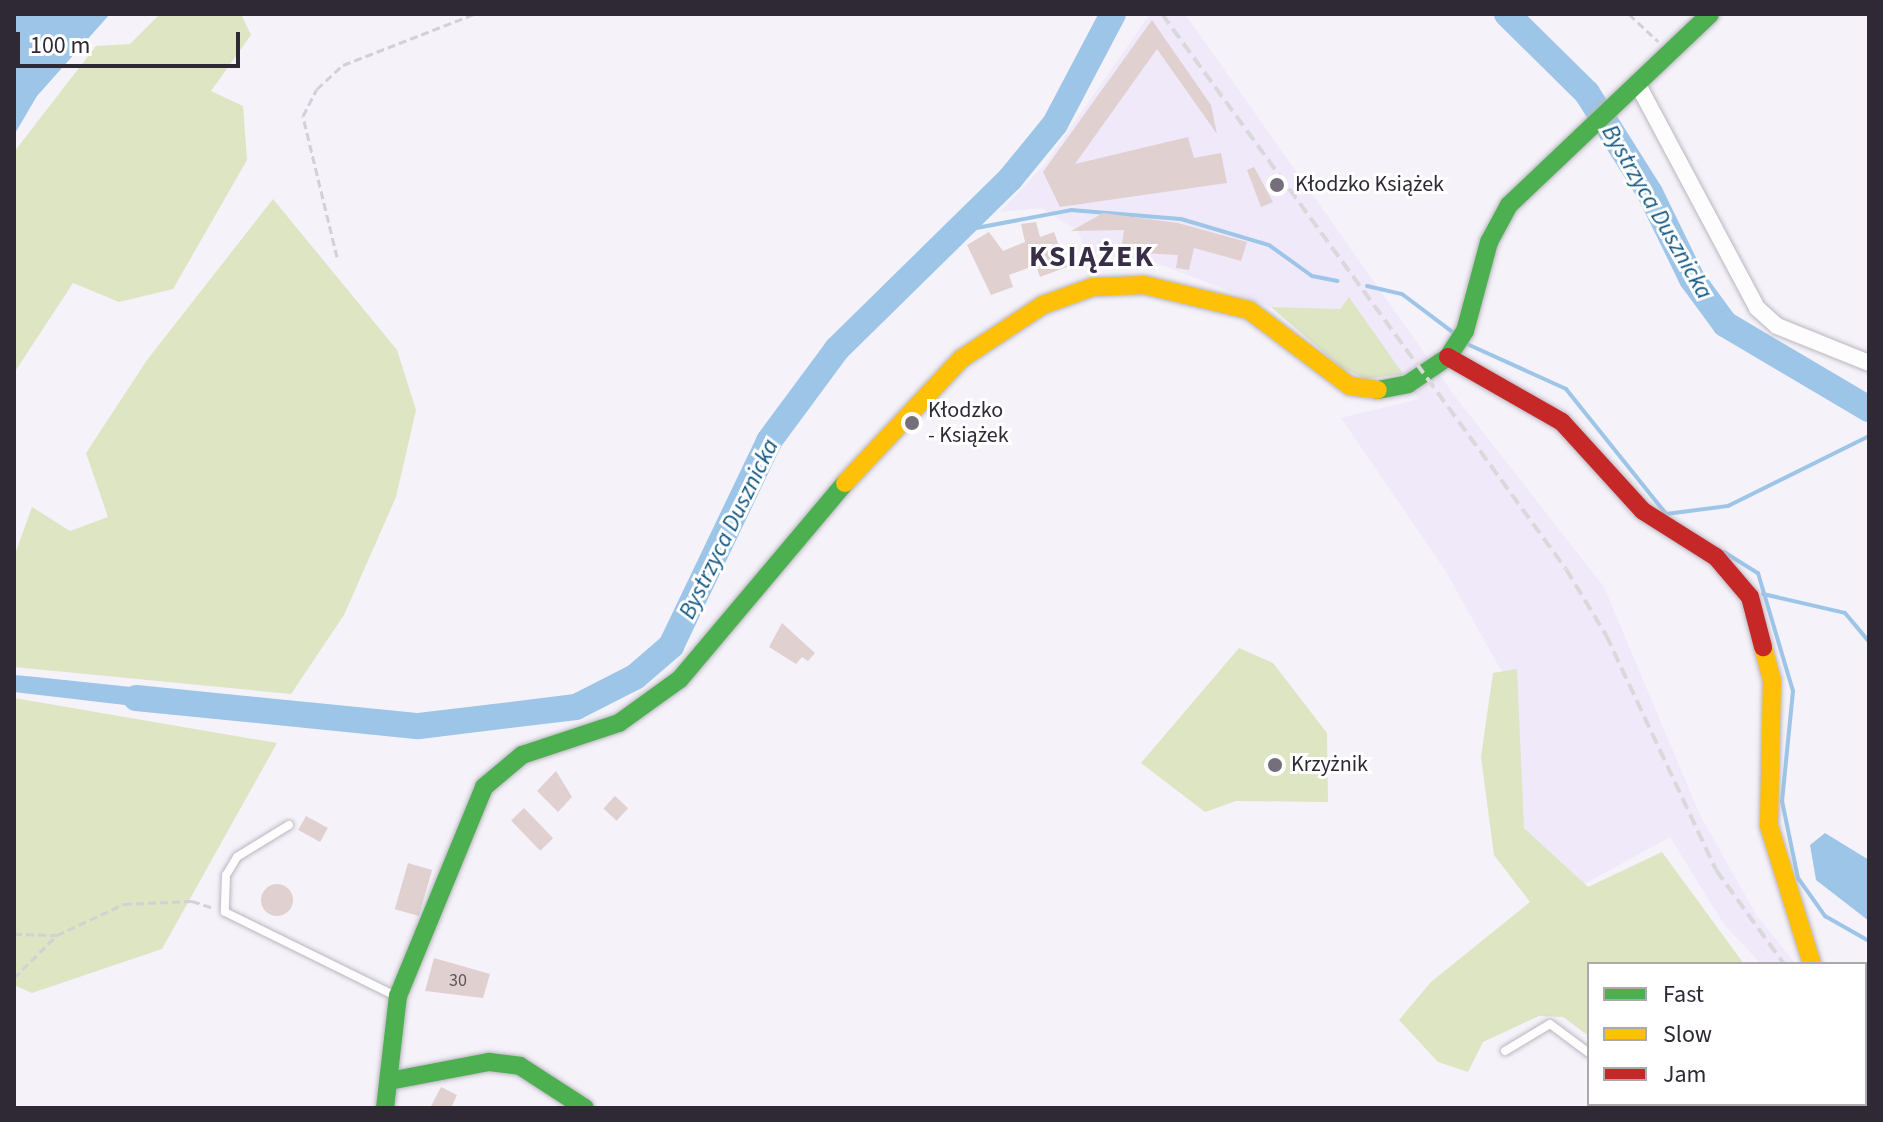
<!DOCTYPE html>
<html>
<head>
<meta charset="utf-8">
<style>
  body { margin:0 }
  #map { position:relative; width:1883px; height:1122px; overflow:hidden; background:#f5f2fa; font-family:"Source Sans 3",sans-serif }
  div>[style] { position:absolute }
  .built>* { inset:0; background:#f0e9fa; transform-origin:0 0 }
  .green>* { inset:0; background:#dde5c3 }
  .water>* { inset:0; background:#9cc5e8 }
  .stream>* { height:4px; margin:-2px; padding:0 2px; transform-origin:2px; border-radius:2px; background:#9cc5e8 }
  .river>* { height:26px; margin:-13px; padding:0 13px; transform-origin:13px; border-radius:13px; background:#9cc5e8 }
  .building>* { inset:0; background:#e0d1d0; transform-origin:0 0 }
  .round { border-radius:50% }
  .path>* { height:3px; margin-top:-1.5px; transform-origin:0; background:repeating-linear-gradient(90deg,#d2d1d4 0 8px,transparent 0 12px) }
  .roads { filter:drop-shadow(0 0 2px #bab6bf) drop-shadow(0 0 2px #bab6bf) }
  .lane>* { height:8px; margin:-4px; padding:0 4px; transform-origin:4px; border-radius:4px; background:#fefdfe }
  .street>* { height:16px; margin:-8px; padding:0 8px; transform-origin:8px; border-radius:8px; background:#fefdfe }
  .fast>* { height:18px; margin:-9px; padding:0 9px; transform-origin:9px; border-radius:9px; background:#4caf50 }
  .slow>* { height:18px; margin:-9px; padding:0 9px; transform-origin:9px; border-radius:9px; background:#ffc107 }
  .jam>* { height:18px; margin:-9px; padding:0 9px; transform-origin:9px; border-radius:9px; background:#c62828 }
  .rail>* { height:4px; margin-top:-2px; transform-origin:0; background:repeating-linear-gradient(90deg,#d9d8db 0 12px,transparent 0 18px) }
  .dots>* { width:22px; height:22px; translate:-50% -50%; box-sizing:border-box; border:4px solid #fff; border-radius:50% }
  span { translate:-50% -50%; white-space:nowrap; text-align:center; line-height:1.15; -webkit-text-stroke:6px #fff; paint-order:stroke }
  .number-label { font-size:18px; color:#5a535c }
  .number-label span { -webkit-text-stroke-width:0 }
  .poi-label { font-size:22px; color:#2e2935 }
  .left { translate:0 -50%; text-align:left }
  .water-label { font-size:24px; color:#0f5581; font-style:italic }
  .district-label { font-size:30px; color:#382e47; font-weight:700; letter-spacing:2px }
  .frame { position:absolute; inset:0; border:16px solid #2e2935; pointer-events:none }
  .legend { position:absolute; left:1587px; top:962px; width:280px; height:144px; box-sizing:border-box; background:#fff; border:2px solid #aba9ae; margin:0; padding:10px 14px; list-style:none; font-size:24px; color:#2e2935 }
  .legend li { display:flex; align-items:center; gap:16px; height:40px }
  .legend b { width:40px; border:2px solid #aba9ae }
  .scale { position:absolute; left:16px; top:32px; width:224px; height:36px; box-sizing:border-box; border:4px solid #2e2935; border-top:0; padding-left:10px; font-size:24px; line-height:28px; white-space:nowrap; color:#2e2935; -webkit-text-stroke:6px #fff; paint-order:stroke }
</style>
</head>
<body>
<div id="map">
  <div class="built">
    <i style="clip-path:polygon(1150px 14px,1185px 14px,1454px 395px,1604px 587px,1700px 815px,1757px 916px,1796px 964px,1761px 964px,1723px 923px,1670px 837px,1568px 893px,1500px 790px,1512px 690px,1445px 570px,1341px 418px,1418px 399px,1349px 298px,1340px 309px,1271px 307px,1154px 262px,1086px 252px,1078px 231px,1042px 208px,1000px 212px,1046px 163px)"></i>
    <i style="left:1619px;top:1104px;width:238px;height:5px"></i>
  </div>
  <div class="green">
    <i style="clip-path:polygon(160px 14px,241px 14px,251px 35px,211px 91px,243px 106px,247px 160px,173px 289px,119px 302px,73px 283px,14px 373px,14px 152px,96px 46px,130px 44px)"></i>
    <i style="clip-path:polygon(273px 199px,397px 350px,416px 410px,396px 497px,344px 615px,291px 694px,14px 667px,14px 557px,32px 507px,70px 531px,108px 517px,86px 453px,147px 360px)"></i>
    <i style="clip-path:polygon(1349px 297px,1403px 374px,1366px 379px,1342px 368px,1271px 307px,1340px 309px)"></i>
    <i style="clip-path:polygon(1239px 648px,1273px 663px,1327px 733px,1328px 802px,1236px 801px,1205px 812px,1141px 763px)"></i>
    <i style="clip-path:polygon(1517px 669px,1524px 828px,1588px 887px,1662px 852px,1744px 964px,1589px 964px,1589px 1036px,1563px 1017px,1539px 1016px,1483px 1042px,1468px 1072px,1438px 1062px,1399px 1020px,1431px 982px,1530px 902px,1494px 855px,1481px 757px,1493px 673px)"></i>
    <i style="clip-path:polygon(14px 698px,277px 743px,162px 949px,32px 993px,14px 985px)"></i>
  </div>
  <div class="water">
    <i style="clip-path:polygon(14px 14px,110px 14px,37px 96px,14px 135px)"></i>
    <i style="clip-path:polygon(14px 675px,36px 677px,179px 692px,159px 709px,14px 692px)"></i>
    <i style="clip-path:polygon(1825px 833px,1869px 860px,1869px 921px,1816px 880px,1810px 845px)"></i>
  </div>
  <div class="stream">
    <i style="left:955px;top:232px;width:118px;rotate:-10.7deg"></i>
    <i style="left:1071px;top:210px;width:110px;rotate:4.7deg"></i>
    <i style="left:1181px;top:219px;width:92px;rotate:16.5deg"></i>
    <i style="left:1269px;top:245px;width:53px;rotate:35.8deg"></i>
    <i style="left:1312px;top:276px;width:26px;rotate:11deg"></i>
    <i style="left:1367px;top:286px;width:36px;rotate:13deg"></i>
    <i style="left:1402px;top:294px;width:65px;rotate:36.9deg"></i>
    <i style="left:1467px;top:344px;width:109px;rotate:24.4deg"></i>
    <i style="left:1566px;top:389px;width:160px;rotate:51.3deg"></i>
    <i style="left:1666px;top:514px;width:63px;rotate:-7.4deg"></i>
    <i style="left:1728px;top:506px;width:157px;rotate:-26.4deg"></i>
    <i style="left:1724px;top:552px;width:40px;rotate:32deg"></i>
    <i style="left:1758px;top:573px;width:123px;rotate:73.5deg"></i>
    <i style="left:1793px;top:691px;width:111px;rotate:95.7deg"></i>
    <i style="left:1782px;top:801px;width:79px;rotate:78.3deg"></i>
    <i style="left:1798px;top:878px;width:47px;rotate:54.6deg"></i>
    <i style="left:1825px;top:916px;width:51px;rotate:29.6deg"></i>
    <i style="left:1763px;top:594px;width:84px;rotate:13deg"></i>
    <i style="left:1845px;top:613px;width:38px;rotate:50deg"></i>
  </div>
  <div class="river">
    <i style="left:1507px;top:14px;width:112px;rotate:44.6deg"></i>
    <i style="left:1587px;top:93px;width:118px;rotate:57.8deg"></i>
    <i style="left:1650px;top:193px;width:96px;rotate:64deg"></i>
    <i style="left:1692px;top:279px;width:56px;rotate:53.7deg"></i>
    <i style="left:1725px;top:324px;width:167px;rotate:30.6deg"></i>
    <i style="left:136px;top:698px;width:284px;rotate:5.7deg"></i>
    <i style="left:419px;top:726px;width:158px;rotate:-6.9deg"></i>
    <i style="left:576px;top:707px;width:66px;rotate:-27deg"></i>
    <i style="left:635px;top:677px;width:48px;rotate:-40.7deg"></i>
    <i style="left:671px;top:646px;width:227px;rotate:-64.4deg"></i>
    <i style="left:769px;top:441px;width:114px;rotate:-53.5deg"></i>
    <i style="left:837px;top:349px;width:243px;rotate:-44.5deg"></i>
    <i style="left:1010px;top:179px;width:71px;rotate:-50.7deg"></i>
    <i style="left:1055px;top:124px;width:124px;rotate:-62.2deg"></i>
  </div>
  <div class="building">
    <i style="clip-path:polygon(1152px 20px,1211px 105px,1217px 134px,1157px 49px,1075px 164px,1188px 137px,1194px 158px,1221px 153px,1227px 183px,1060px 207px,1043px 172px)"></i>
    <i style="clip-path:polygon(1254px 167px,1273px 202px,1261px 207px,1247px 170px)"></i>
    <i style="clip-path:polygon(1103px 213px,1178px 223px,1247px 242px,1241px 261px,1194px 248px,1189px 270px,1176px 268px,1178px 255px,1121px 252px,1124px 230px,1071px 231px)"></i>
    <i style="clip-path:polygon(1036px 222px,1040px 237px,1054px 232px,1067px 267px,1040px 277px,1036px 265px,1009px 275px,1013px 287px,991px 295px,967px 245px,989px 232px,1003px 251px,1025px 242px,1021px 224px)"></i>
    <i style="clip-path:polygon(782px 623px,815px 653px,808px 661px,802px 657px,796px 664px,769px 647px)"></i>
    <i style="clip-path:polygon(556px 771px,572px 797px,558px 812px,537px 791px)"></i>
    <i style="left:615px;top:796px;width:18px;height:17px;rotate:43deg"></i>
    <i style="left:524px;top:808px;width:42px;height:18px;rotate:46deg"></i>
    <i style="left:306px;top:816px;width:25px;height:16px;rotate:29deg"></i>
    <i style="left:408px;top:863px;width:25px;height:48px;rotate:16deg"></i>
    <i class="round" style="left:261px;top:884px;width:32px;height:32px"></i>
    <i style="clip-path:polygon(434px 958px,490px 974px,483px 998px,425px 991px)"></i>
    <i style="clip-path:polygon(441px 1087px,457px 1095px,451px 1108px,430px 1108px)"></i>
  </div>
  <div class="path">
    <i style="left:1629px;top:14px;width:40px;rotate:43deg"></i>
    <i style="left:337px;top:257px;width:145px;rotate:-103.6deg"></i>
    <i style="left:303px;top:116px;width:30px;rotate:-63deg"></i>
    <i style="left:317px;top:89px;width:35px;rotate:-43deg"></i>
    <i style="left:343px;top:65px;width:141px;rotate:-21.3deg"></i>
    <i style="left:14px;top:934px;width:43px;rotate:1.3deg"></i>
    <i style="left:57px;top:935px;width:74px;rotate:-24.8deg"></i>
    <i style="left:124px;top:904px;width:68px;rotate:-2.5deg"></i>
    <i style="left:192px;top:901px;width:23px;rotate:18deg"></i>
    <i style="left:14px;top:978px;width:61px;rotate:-45deg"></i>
  </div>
  <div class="roads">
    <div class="lane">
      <i style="left:289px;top:825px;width:61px;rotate:148.4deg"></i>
      <i style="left:237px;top:857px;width:21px;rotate:121deg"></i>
      <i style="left:226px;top:875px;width:37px;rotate:92deg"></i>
      <i style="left:225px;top:912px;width:191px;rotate:26.2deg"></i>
      <i style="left:1505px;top:1051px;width:52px;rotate:-31deg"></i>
      <i style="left:1550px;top:1024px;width:49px;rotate:36.6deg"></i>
      <i style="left:1618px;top:1108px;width:6px;rotate:-45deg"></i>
    </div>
    <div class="street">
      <i style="left:1637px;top:83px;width:255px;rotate:61.9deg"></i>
      <i style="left:1757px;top:308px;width:27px;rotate:42deg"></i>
      <i style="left:1777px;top:326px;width:99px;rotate:21.9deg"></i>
      <i style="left:1865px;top:994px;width:4px;rotate:-27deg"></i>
      <i style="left:1865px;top:1025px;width:5px;rotate:37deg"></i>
    </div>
    <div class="fast">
      <i style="left:1378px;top:390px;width:31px;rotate:-11deg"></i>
      <i style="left:1408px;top:384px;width:48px;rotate:-34deg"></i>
      <i style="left:1448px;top:357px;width:31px;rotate:-57deg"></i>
      <i style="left:1465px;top:331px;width:92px;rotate:-74.9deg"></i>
      <i style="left:1489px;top:242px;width:42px;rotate:-61.6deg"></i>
      <i style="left:1509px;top:205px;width:277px;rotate:-43.5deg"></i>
      <i style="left:389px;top:1081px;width:102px;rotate:-10.8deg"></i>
      <i style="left:489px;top:1062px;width:31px;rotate:7deg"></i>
      <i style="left:520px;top:1066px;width:77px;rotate:32.9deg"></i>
      <i style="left:385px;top:1108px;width:113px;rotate:-83.4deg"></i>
      <i style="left:398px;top:996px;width:226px;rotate:-67.6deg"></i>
      <i style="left:484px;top:787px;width:50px;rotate:-40.1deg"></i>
      <i style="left:522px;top:755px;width:102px;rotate:-18.3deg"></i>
      <i style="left:619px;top:723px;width:75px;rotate:-35.8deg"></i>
      <i style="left:680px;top:679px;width:256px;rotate:-49.9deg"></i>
    </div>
    <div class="slow">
      <i style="left:845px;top:483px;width:170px;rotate:-46.9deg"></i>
      <i style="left:961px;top:359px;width:98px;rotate:-33.4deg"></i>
      <i style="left:1043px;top:305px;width:53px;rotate:-19.8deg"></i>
      <i style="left:1093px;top:287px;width:51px;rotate:-2.2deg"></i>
      <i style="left:1144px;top:285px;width:108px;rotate:13.4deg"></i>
      <i style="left:1249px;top:310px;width:126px;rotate:37deg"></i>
      <i style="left:1350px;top:386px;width:28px;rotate:8deg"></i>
      <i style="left:1763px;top:647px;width:34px;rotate:75deg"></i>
      <i style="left:1772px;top:680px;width:146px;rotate:91.2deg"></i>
      <i style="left:1769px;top:826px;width:145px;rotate:72.7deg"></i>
    </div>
    <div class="jam">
      <i style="left:1448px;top:357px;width:131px;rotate:29.7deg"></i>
      <i style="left:1562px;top:422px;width:120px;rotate:47.7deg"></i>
      <i style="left:1643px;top:511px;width:86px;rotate:32.2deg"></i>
      <i style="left:1716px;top:557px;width:52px;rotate:49.6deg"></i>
      <i style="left:1750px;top:597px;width:52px;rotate:75.4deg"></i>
    </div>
  </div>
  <div class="rail">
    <i style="left:1162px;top:14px;width:686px;rotate:53.95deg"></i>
    <i style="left:1566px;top:569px;width:77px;rotate:58.8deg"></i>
    <i style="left:1606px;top:635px;width:259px;rotate:64.9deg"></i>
    <i style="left:1716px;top:870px;width:116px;rotate:54.1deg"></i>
    <i style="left:1865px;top:1043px;width:6px;rotate:45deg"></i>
  </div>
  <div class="dots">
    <i style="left:1277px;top:185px;background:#746f7a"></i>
    <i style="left:912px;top:423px;background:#746f7a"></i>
    <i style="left:1275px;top:765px;background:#746f7a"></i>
  </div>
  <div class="number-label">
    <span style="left:458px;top:981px">30</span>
  </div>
  <div class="poi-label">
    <span class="left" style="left:1295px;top:185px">Kłodzko Książek</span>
    <span class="left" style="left:928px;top:423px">Kłodzko<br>- Książek</span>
    <span class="left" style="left:1291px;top:765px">Krzyżnik</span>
  </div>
  <div class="water-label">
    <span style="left:1657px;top:212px;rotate:60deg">Bystrzyca Dusznicka</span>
    <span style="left:729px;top:529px;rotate:-64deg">Bystrzyca Dusznicka</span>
  </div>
  <div class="district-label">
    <span style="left:1092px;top:257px">KSIĄŻEK</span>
  </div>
  <div class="frame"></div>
  <ul class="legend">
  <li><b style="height:10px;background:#4caf50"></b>Fast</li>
  <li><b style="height:10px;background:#ffc107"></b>Slow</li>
  <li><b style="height:10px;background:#c62828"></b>Jam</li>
  </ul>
  <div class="scale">100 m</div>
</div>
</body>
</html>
